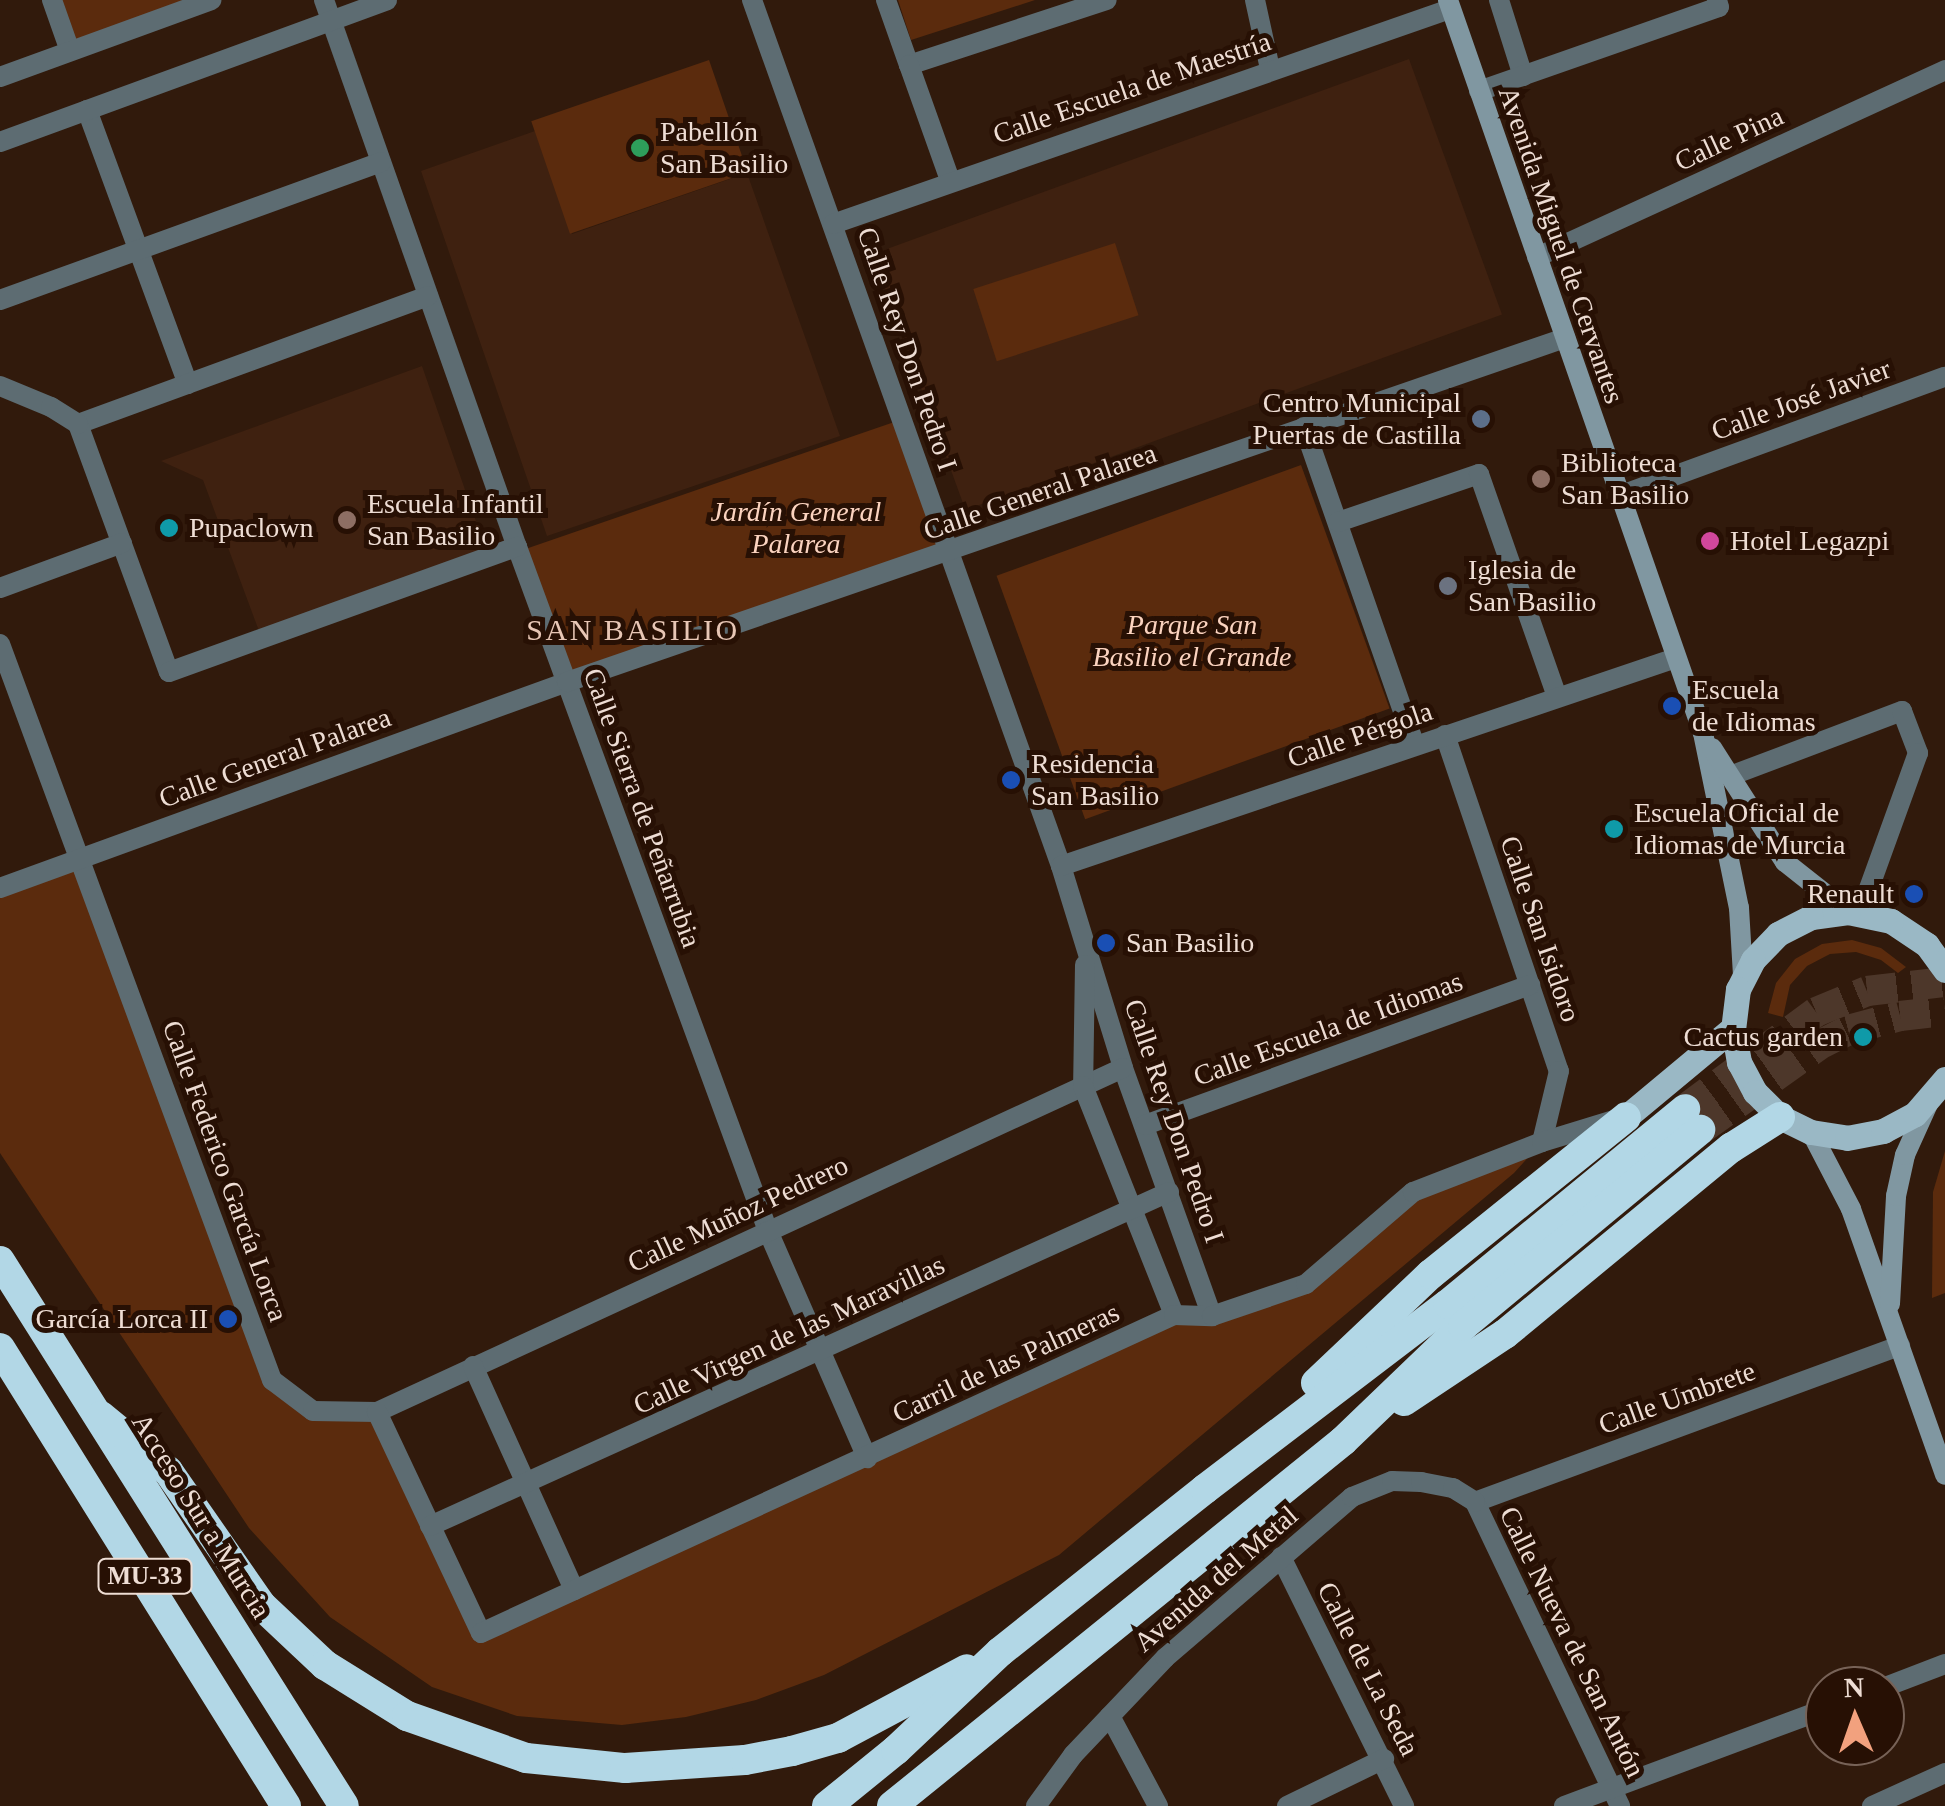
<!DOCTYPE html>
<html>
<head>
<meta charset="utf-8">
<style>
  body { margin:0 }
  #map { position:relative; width:1945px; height:1806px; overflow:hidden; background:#311a0c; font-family:Georgia,serif }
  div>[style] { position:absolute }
  .built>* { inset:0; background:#3f2110; transform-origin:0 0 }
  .green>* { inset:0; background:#5b2b0d; transform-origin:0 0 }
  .highway-tunnel>* { height:30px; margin-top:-15px; transform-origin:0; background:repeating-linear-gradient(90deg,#4d372a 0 30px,transparent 0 45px) }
  .street>* { height:20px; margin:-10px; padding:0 10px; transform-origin:10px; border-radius:10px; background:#5d6c72 }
  .secondary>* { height:20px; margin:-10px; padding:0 10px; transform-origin:10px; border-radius:10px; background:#8097a1 }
  .primary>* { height:25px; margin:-12.5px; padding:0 12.5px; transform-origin:12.5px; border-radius:12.5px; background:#9ab8c5 }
  .highway>* { height:30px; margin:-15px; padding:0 15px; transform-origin:15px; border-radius:15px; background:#b2d7e6 }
  .dots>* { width:28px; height:28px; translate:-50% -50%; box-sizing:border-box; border:5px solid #271004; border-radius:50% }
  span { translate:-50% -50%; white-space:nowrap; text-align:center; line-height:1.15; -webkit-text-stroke:10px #271004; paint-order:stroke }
  .shield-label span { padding:2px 8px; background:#271004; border:2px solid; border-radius:8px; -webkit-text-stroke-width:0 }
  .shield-label { font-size:25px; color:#eeddd4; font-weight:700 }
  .street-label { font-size:28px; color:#eeddd4 }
  .poi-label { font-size:28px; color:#eeddd4 }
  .left { translate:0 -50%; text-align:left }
  .right { translate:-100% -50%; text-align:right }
  .park-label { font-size:28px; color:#fbd3bf; font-style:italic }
  .neighbourhood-label { font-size:30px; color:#e7c6b5; letter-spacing:2.5px }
  .north { position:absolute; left:1805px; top:1666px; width:100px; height:100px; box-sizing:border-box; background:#271004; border:2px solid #776257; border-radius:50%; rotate:358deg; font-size:28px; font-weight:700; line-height:40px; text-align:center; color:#eeddd4 }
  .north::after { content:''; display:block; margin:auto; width:35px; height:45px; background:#f2a17e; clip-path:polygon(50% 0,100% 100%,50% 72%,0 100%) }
</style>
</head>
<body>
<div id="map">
  <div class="built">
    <i style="left:1409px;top:59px;width:272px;height:571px;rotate:70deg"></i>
    <i style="clip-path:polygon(535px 131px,572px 234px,747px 173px,840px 436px,547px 536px,421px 171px)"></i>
    <i style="clip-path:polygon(422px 366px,486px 550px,259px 631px,203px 480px,161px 461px)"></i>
  </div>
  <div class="green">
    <i style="clip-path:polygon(52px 0,211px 0,70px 51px)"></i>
    <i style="clip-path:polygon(898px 0,1035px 0,911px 40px)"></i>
    <i style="left:709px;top:60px;width:119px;height:188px;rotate:71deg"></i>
    <i style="left:1115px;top:243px;width:76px;height:149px;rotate:72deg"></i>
    <i style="left:903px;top:419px;width:142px;height:407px;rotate:71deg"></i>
    <i style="left:1301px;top:465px;width:259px;height:324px;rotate:70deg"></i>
    <i style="clip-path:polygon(81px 858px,272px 1380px,313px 1411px,377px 1412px,481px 1632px,1174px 1315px,1306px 1284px,1413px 1192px,1542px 1142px,1514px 1173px,1059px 1555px,824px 1675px,756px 1700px,686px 1717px,622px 1725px,517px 1716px,432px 1687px,330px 1617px,249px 1528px,0 1153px,0 888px)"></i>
    <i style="clip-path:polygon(1852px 940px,1881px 948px,1906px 967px,1898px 973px,1881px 960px,1856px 952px,1830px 954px,1807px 966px,1790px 985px,1783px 1017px,1768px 1013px,1776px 983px,1795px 959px,1822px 944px)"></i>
    <i style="clip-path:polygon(1945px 1151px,1945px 1293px,1932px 1298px,1933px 1192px)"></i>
  </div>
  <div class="highway-tunnel">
    <i style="left:1685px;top:1109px;width:163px;rotate:-36.5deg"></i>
    <i style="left:1816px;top:1012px;width:55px;rotate:-22.4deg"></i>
    <i style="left:1867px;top:991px;width:79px;rotate:-6.6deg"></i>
    <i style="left:1700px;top:1130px;width:146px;rotate:-35.5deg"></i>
    <i style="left:1819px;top:1045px;width:33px;rotate:-27deg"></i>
    <i style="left:1848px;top:1030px;width:54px;rotate:-15.1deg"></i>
    <i style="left:1900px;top:1016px;width:45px;rotate:-6.3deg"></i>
  </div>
  <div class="street">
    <i style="left:52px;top:0;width:54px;rotate:70.6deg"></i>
    <i style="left:324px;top:0;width:580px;rotate:70.57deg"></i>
    <i style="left:517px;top:547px;width:729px;rotate:69.85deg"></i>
    <i style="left:768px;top:1231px;width:248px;rotate:66.4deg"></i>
    <i style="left:752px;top:0;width:919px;rotate:70.36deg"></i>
    <i style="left:1061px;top:866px;width:211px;rotate:72.9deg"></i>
    <i style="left:1123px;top:1068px;width:263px;rotate:70.3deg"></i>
    <i style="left:886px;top:0;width:69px;rotate:70.5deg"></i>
    <i style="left:909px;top:65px;width:208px;rotate:-18.2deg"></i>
    <i style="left:1255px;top:0;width:71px;rotate:77.7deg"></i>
    <i style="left:1499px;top:0;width:80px;rotate:72.5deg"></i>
    <i style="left:909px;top:65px;width:122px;rotate:70.4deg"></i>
    <i style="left:0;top:77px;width:225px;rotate:-20deg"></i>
    <i style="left:1479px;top:91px;width:254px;rotate:-19.3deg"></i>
    <i style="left:1719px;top:7px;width:7px;rotate:-106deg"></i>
    <i style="left:87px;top:110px;width:292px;rotate:69.8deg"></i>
    <i style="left:0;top:142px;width:412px;rotate:-20.1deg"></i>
    <i style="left:833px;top:224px;width:653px;rotate:-19.21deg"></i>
    <i style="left:1537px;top:257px;width:449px;rotate:-24.6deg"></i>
    <i style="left:428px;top:296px;width:373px;rotate:159.9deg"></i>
    <i style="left:78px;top:424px;width:264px;rotate:69.9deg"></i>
    <i style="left:169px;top:672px;width:370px;rotate:-19.8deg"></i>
    <i style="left:0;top:300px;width:405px;rotate:-19.9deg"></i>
    <i style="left:0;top:386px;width:55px;rotate:22.4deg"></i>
    <i style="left:51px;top:407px;width:32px;rotate:32deg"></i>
    <i style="left:1304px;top:427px;width:337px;rotate:70.8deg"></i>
    <i style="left:1619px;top:496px;width:347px;rotate:-20.1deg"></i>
    <i style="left:1338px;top:522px;width:149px;rotate:-18.8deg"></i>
    <i style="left:1479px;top:474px;width:236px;rotate:70.7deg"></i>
    <i style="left:0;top:588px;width:130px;rotate:-20.2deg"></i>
    <i style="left:0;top:644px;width:785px;rotate:69.72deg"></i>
    <i style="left:272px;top:1380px;width:51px;rotate:37.1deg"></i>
    <i style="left:313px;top:1411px;width:64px;rotate:0.9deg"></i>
    <i style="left:377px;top:1412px;width:821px;rotate:-24.76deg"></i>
    <i style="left:1445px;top:735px;width:355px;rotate:71.3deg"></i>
    <i style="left:1559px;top:1071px;width:73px;rotate:103.5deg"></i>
    <i style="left:1730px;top:776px;width:184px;rotate:-20.7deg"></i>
    <i style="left:1902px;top:711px;width:45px;rotate:69.1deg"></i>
    <i style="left:1918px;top:753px;width:170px;rotate:109.9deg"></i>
    <i style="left:1061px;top:866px;width:649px;rotate:-18.69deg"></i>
    <i style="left:0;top:888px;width:603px;rotate:-19.97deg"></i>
    <i style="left:567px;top:682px;width:1056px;rotate:-19.02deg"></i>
    <i style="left:1085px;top:965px;width:121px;rotate:90.9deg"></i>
    <i style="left:1083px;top:1086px;width:246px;rotate:68.3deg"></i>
    <i style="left:1145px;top:1125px;width:410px;rotate:-20deg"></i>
    <i style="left:473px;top:1366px;width:246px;rotate:65.7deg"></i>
    <i style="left:377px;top:1412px;width:244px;rotate:64.8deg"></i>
    <i style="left:481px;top:1633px;width:762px;rotate:-24.65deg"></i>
    <i style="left:1174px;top:1315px;width:38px;rotate:2deg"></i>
    <i style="left:1212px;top:1316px;width:99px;rotate:-18.8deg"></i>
    <i style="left:1306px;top:1284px;width:141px;rotate:-40.7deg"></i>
    <i style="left:1413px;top:1192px;width:138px;rotate:-21.2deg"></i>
    <i style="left:1542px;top:1142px;width:75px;rotate:-17deg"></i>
    <i style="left:1475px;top:1502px;width:453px;rotate:-20.2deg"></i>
    <i style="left:1475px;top:1502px;width:337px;rotate:64.5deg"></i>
    <i style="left:430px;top:1526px;width:811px;rotate:-24.32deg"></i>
    <i style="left:1281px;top:1557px;width:278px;rotate:63.7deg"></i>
    <i style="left:1885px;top:1687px;width:64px;rotate:-21deg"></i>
    <i style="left:1110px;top:1716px;width:102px;rotate:61.9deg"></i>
    <i style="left:1036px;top:1806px;width:63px;rotate:-54deg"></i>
    <i style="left:1073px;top:1755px;width:134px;rotate:-46.5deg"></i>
    <i style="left:1165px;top:1658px;width:247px;rotate:-40.7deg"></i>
    <i style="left:1352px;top:1497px;width:43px;rotate:-21.8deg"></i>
    <i style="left:1392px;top:1481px;width:29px;rotate:2deg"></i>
    <i style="left:1421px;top:1482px;width:33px;rotate:11deg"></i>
    <i style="left:1453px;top:1488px;width:26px;rotate:32deg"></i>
    <i style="left:1287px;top:1806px;width:108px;rotate:-25.9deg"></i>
    <i style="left:1564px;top:1806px;width:278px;rotate:-20.4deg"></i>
    <i style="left:1872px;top:1806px;width:80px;rotate:-24.3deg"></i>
  </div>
  <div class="secondary">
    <i style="left:1448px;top:0;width:776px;rotate:70.82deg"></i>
    <i style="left:1703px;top:733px;width:179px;rotate:78.4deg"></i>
    <i style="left:1739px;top:908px;width:68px;rotate:86.6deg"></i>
    <i style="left:1712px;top:748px;width:135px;rotate:57.4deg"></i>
    <i style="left:1785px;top:862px;width:80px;rotate:38.4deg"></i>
    <i style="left:1811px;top:1132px;width:87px;rotate:62.5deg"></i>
    <i style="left:1851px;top:1209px;width:282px;rotate:70.5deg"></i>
    <i style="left:1890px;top:1304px;width:108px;rotate:-86.8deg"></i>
    <i style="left:1896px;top:1196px;width:42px;rotate:-77.6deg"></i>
    <i style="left:1905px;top:1155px;width:56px;rotate:-65.7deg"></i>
  </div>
  <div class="primary">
    <i style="left:1945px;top:970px;width:31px;rotate:-126deg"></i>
    <i style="left:1927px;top:945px;width:43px;rotate:-146.3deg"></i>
    <i style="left:1891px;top:921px;width:44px;rotate:-168.2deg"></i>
    <i style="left:1848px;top:912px;width:37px;rotate:172deg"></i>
    <i style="left:1811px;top:917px;width:37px;rotate:153deg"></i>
    <i style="left:1778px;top:934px;width:36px;rotate:134deg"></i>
    <i style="left:1753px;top:960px;width:33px;rotate:117deg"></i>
    <i style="left:1738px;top:989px;width:39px;rotate:97deg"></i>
    <i style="left:1733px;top:1028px;width:35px;rotate:80deg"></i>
    <i style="left:1739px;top:1062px;width:34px;rotate:62deg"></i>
    <i style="left:1755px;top:1092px;width:35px;rotate:45deg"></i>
    <i style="left:1780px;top:1117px;width:34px;rotate:26deg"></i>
    <i style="left:1811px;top:1132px;width:36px;rotate:9deg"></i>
    <i style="left:1847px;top:1138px;width:37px;rotate:-11deg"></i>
    <i style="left:1883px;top:1131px;width:36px;rotate:-28deg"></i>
    <i style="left:1915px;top:1114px;width:46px;rotate:-49.4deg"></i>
    <i style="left:1626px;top:1117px;width:139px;rotate:-39.8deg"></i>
  </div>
  <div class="highway">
    <i style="left:0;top:1261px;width:644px;rotate:57.74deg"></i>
    <i style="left:0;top:1348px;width:540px;rotate:58.02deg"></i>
    <i style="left:1316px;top:1383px;width:158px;rotate:-43.5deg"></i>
    <i style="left:1431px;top:1274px;width:250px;rotate:-38.8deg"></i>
    <i style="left:1404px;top:1401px;width:121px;rotate:-33.6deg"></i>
    <i style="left:1505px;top:1334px;width:293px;rotate:-39.5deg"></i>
    <i style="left:1731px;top:1148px;width:58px;rotate:-32.3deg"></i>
    <i style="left:101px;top:1416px;width:87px;rotate:39.4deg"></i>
    <i style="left:168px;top:1471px;width:163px;rotate:55.2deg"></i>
    <i style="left:261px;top:1605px;width:88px;rotate:43.2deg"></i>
    <i style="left:325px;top:1665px;width:97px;rotate:31.9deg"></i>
    <i style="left:407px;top:1716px;width:126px;rotate:19.4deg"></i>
    <i style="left:526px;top:1758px;width:100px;rotate:5.8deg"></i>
    <i style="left:625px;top:1768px;width:120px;rotate:-3.8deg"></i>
    <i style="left:745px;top:1760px;width:48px;rotate:-10.8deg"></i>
    <i style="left:792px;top:1751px;width:48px;rotate:-15.8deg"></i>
    <i style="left:838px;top:1738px;width:146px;rotate:-28.1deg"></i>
    <i style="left:827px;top:1806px;width:89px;rotate:-39.1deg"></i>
    <i style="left:896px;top:1750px;width:143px;rotate:-43.3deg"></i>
    <i style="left:1000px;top:1652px;width:262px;rotate:-38.5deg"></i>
    <i style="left:1205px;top:1489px;width:305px;rotate:-37.3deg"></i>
    <i style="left:1448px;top:1304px;width:307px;rotate:-39.4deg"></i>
    <i style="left:892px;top:1806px;width:580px;rotate:-38.98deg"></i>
    <i style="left:1343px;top:1441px;width:166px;rotate:-43.8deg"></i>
    <i style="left:1463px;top:1326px;width:308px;rotate:-39.6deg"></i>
  </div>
  <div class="dots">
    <i style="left:640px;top:148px;background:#2e9e5b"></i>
    <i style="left:1481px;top:419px;background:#5c6f8a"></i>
    <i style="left:1541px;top:479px;background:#8d6e63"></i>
    <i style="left:347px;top:520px;background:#8d6e63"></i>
    <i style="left:169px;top:528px;background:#0f9aa8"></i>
    <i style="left:1710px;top:541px;background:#d1479c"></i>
    <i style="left:1448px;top:586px;background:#6b7280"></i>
    <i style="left:1672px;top:706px;background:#1a4fb4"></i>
    <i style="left:1011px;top:780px;background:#1a4fb4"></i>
    <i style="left:1614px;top:829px;background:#0f9aa8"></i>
    <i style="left:1914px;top:894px;background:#1a4fb4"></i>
    <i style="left:1106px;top:943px;background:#1a4fb4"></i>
    <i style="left:1863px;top:1037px;background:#0f9aa8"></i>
    <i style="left:228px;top:1319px;background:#1a4fb4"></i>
  </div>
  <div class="shield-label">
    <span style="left:145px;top:1576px">MU-33</span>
  </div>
  <div class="street-label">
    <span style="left:1132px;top:88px;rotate:-19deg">Calle Escuela de Maestría</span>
    <span style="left:1729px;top:139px;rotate:-25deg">Calle Pina</span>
    <span style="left:1561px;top:245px;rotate:71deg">Avenida Miguel de Cervantes</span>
    <span style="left:907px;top:349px;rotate:71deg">Calle Rey Don Pedro I</span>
    <span style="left:1801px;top:400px;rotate:-20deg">Calle José Javier</span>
    <span style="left:1040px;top:492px;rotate:-19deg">Calle General Palarea</span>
    <span style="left:1360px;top:735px;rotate:-19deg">Calle Pérgola</span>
    <span style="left:275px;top:758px;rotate:-20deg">Calle General Palarea</span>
    <span style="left:642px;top:808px;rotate:70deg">Calle Sierra de Peñarrubia</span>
    <span style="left:1540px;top:929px;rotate:71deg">Calle San Isidoro</span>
    <span style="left:1328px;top:1029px;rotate:-20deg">Calle Escuela de Idiomas</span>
    <span style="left:1174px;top:1121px;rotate:71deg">Calle Rey Don Pedro I</span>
    <span style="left:225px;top:1171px;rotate:70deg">Calle Federico García Lorca</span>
    <span style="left:738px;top:1214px;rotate:-25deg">Calle Muñoz Pedrero</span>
    <span style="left:789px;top:1335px;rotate:-25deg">Calle Virgen de las Maravillas</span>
    <span style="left:1006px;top:1363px;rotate:-25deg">Carril de las Palmeras</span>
    <span style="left:1677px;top:1398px;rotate:-20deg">Calle Umbrete</span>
    <span style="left:201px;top:1516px;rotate:58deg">Acceso Sur a Murcia</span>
    <span style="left:1216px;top:1579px;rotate:-41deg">Avenida del Metal</span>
    <span style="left:1572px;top:1642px;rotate:64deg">Calle Nueva de San Antón</span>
    <span style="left:1368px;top:1669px;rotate:63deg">Calle de La Seda</span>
  </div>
  <div class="poi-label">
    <span class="left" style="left:660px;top:148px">Pabellón<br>San Basilio</span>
    <span class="right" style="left:1461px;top:419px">Centro Municipal<br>Puertas de Castilla</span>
    <span class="left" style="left:1561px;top:479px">Biblioteca<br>San Basilio</span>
    <span class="left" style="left:367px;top:520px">Escuela Infantil<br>San Basilio</span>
    <span class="left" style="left:189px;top:528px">Pupaclown</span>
    <span class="left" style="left:1730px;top:541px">Hotel Legazpi</span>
    <span class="left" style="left:1468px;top:586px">Iglesia de<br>San Basilio</span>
    <span class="left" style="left:1692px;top:706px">Escuela<br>de Idiomas</span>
    <span class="left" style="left:1031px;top:780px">Residencia<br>San Basilio</span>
    <span class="left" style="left:1634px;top:829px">Escuela Oficial de<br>Idiomas de Murcia</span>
    <span class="right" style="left:1894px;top:894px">Renault</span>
    <span class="left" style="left:1126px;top:943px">San Basilio</span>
    <span class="right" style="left:1843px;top:1037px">Cactus garden</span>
    <span class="right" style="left:208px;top:1319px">García Lorca II</span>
  </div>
  <div class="park-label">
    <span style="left:796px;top:528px">Jardín General<br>Palarea</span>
    <span style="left:1192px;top:641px">Parque San<br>Basilio el Grande</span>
  </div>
  <div class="neighbourhood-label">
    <span style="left:633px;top:630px">SAN BASILIO</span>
  </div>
  <div class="north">N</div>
</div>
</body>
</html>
